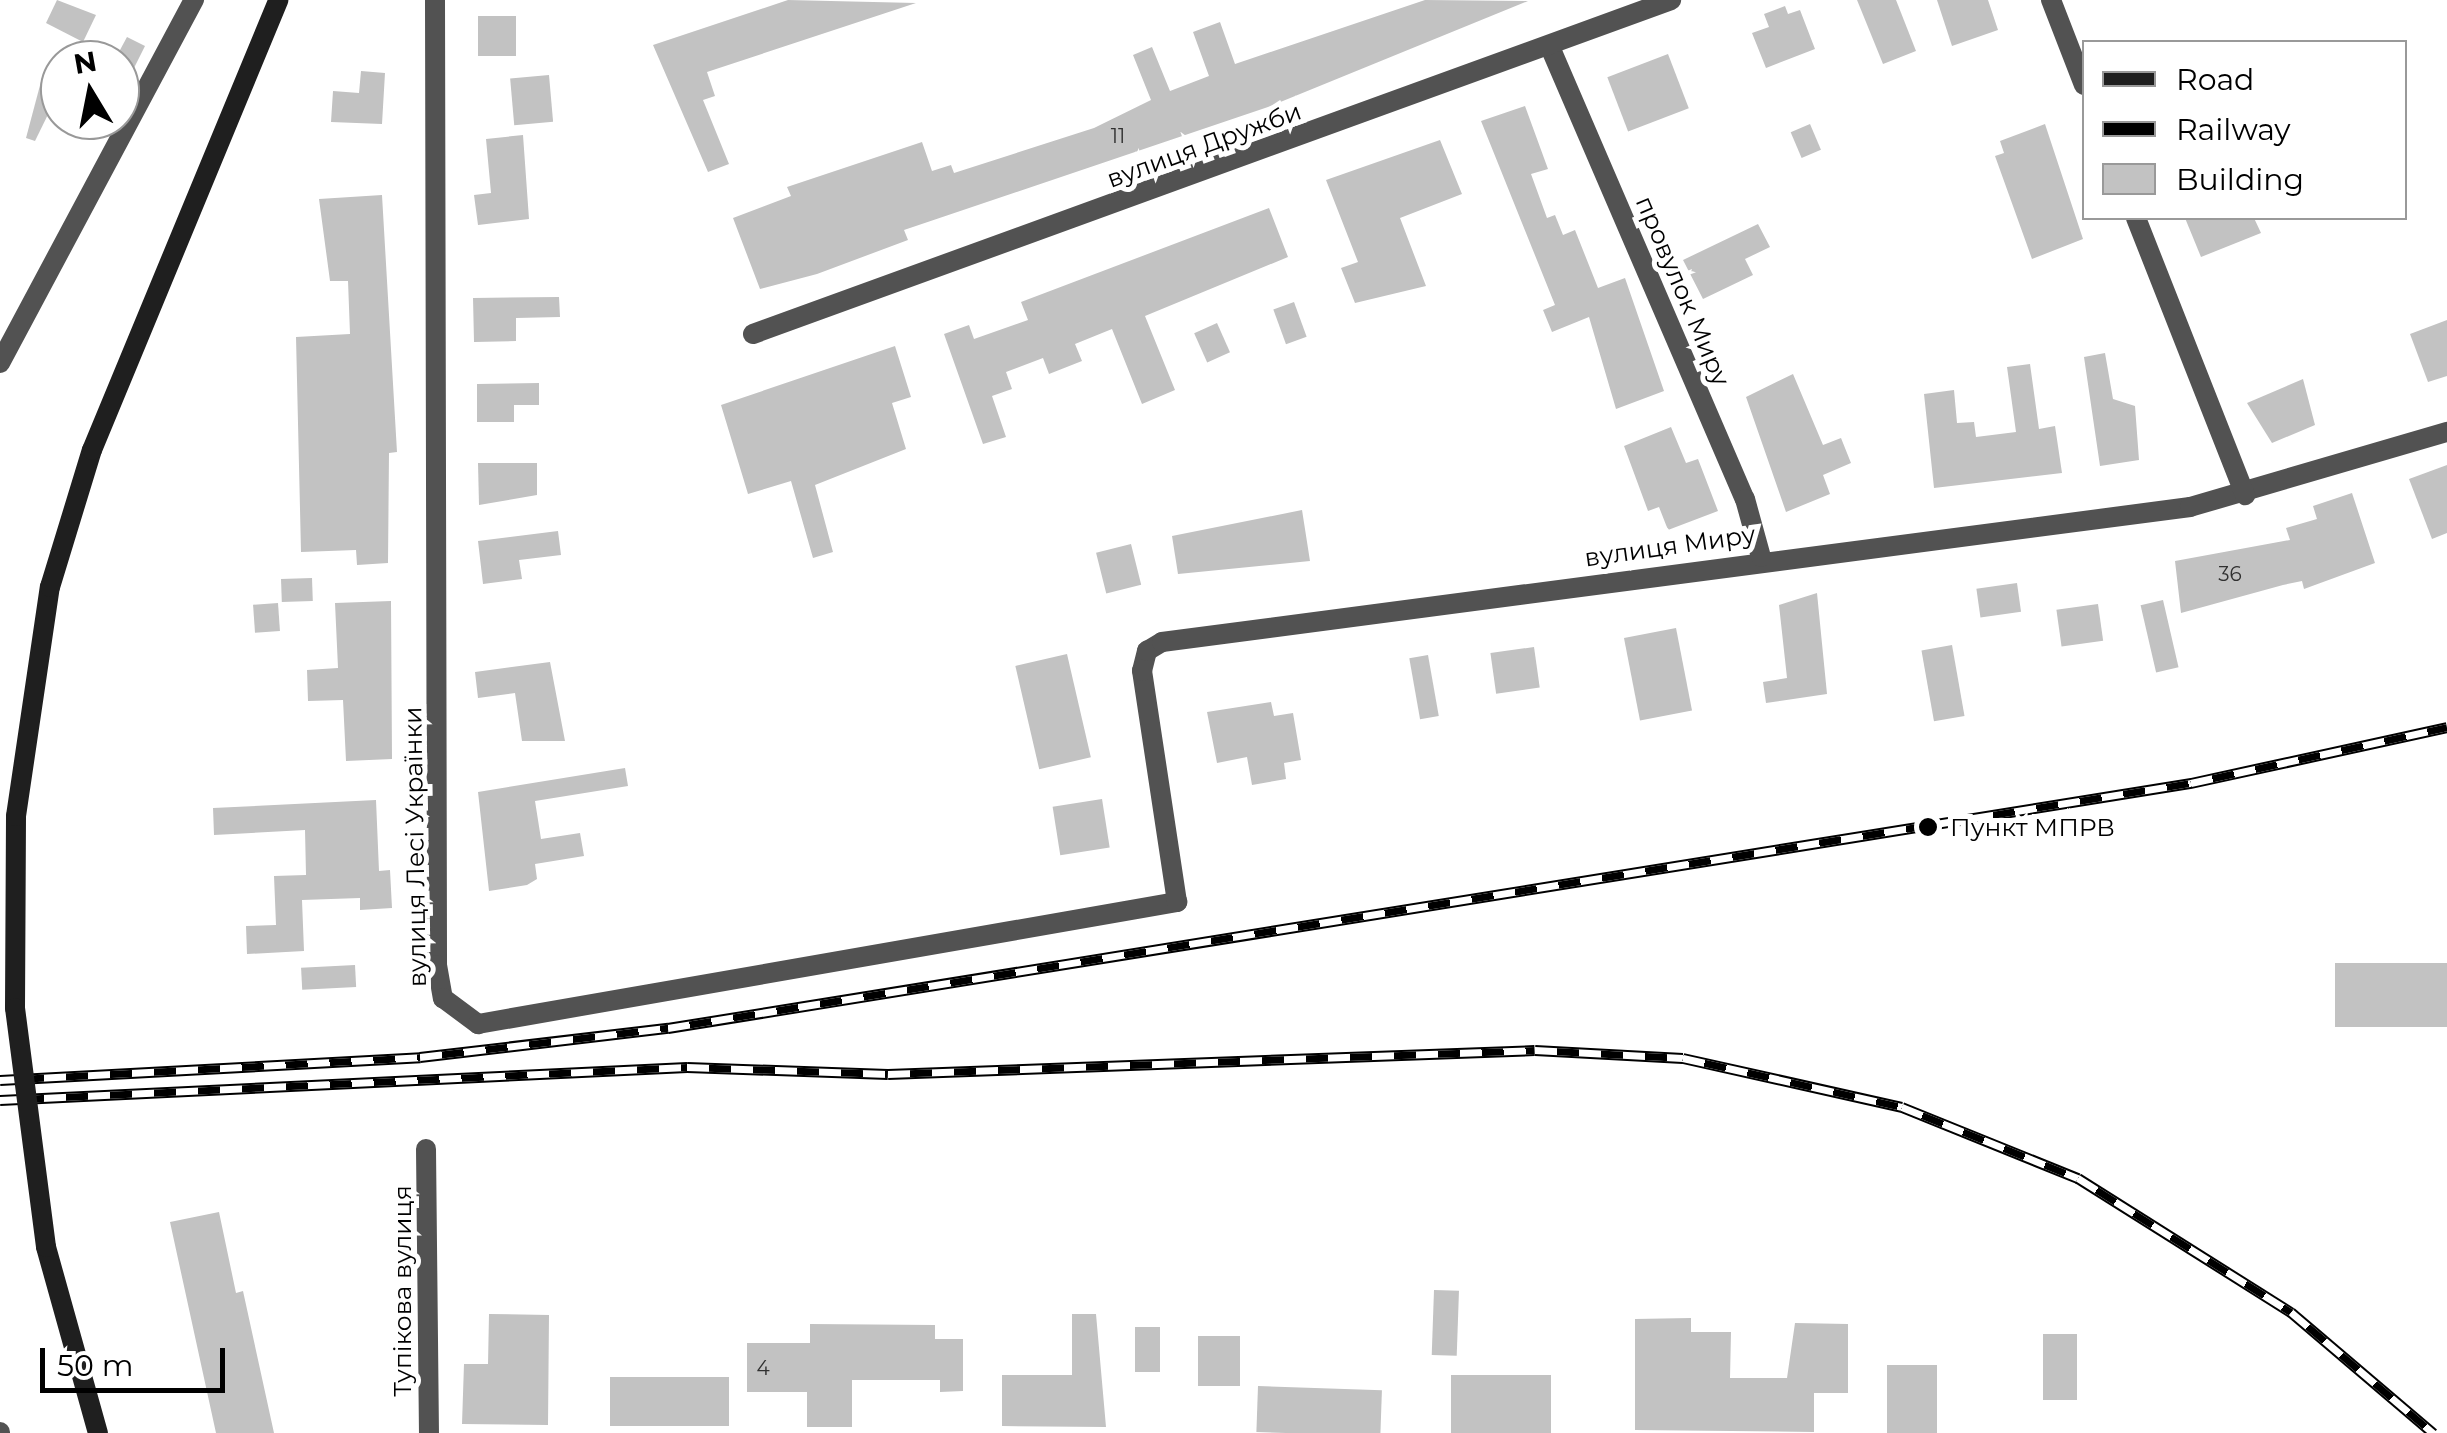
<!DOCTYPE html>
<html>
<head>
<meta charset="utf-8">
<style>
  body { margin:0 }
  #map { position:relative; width:2447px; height:1433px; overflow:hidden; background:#fff; font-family:Montserrat,sans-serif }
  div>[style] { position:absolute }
  .building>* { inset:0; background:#c2c2c2; transform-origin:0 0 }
  .street>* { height:20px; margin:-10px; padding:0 10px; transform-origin:10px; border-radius:10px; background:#525252 }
  .secondary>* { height:20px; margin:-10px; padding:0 10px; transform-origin:10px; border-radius:10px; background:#1f1f1f }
  .rail>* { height:11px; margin-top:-5.5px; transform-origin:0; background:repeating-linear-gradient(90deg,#fff 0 22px,#000 0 44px); box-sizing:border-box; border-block:2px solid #000 }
  .secondary-bridge>* { height:20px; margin:-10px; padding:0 10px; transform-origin:10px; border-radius:10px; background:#1f1f1f }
  .dots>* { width:28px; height:28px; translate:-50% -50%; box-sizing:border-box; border:5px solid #fff; border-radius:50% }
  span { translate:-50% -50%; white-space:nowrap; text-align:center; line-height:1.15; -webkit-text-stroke:10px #fff; paint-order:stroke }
  .number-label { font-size:20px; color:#303030 }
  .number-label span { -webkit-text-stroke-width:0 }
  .street-label { font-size:25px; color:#000 }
  .poi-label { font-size:25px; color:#000 }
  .left { translate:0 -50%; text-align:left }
  .legend { position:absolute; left:2082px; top:40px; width:325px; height:180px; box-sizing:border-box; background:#fff; border:2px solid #999; margin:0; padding:12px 18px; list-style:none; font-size:30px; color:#000 }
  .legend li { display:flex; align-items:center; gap:20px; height:50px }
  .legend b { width:50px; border:2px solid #999 }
  .north { position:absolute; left:40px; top:40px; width:100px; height:100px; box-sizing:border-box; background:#fff; border:2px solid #999; border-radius:50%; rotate:350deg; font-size:28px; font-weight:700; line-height:40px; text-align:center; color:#000 }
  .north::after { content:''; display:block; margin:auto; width:35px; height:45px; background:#000; clip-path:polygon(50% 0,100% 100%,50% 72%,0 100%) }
  .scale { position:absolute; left:40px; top:1348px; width:185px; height:45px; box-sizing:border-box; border:5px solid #000; border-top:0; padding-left:12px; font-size:30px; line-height:35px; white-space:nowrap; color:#000; -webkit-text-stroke:8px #fff; paint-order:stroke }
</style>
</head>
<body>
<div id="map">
  <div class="building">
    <i style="clip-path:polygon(57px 0,96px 15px,83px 42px,46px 23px)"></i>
    <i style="clip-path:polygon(788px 0,916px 3px,707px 72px,715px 96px,703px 100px,729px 164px,708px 172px,653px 45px)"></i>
    <i style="clip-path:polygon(1425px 0,1528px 1px,1268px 107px,904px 230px,908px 240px,817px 274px,760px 289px,733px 218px,791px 196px,787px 187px,922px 142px,932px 171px,951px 165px,954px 173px,1094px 128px,1151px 100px,1133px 55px,1152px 47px,1170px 91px,1209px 76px,1193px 32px,1220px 22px,1235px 64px)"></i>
    <i style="clip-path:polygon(1857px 0,1896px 0,1916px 51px,1883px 64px)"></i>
    <i style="clip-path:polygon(1937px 0,1988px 0,1998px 30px,1952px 46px)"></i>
    <i style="clip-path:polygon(1785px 6px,1788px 14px,1800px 10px,1815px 49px,1766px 68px,1752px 33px,1769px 27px,1764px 14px)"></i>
    <i style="left:478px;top:16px;width:38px;height:40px"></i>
    <i style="clip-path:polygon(127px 37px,145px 46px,120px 96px,120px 50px)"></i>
    <i style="left:1668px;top:54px;width:58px;height:65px;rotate:69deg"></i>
    <i style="clip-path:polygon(361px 71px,385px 73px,382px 124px,331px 122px,333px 91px,359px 93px)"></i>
    <i style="clip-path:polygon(43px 74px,60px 78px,60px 90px,35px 141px,26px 138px)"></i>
    <i style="left:549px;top:75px;width:47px;height:39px;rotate:85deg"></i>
    <i style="clip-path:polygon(1525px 106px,1548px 169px,1531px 174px,1547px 218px,1555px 215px,1563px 235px,1575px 230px,1598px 288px,1625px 278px,1664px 391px,1616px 409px,1589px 317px,1552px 332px,1543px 310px,1555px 305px,1481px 121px)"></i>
    <i style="left:1810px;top:124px;width:28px;height:21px;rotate:67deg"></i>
    <i style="clip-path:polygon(2045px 124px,2083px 239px,2032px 259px,1995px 156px,2004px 153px,2000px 141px)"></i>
    <i style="clip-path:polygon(523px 135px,529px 219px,478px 225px,474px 195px,491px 193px,486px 139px)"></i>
    <i style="clip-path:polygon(1440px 140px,1462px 194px,1400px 218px,1426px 286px,1355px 303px,1341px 268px,1358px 262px,1326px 180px)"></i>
    <i style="clip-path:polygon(382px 195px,397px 452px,389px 453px,388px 563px,357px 565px,356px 550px,301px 552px,296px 337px,350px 334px,348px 281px,330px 281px,319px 199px)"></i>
    <i style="clip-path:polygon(1269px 208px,1288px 257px,1145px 316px,1175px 390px,1142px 404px,1112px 329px,1075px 344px,1082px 361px,1049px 374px,1043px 358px,1006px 372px,1012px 389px,992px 396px,1006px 437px,983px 444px,944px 334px,969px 325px,974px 339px,1028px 320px,1021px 302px)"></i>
    <i style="clip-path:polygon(2185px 218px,2254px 218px,2261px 233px,2201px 257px)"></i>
    <i style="clip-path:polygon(1758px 224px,1770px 247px,1745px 259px,1753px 275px,1703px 299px,1683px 260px)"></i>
    <i style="clip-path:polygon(559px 297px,560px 317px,516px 318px,516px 341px,474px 342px,473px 298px)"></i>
    <i style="left:1294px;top:302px;width:37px;height:22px;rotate:70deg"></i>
    <i style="clip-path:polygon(2447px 320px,2447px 376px,2428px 382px,2410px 334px)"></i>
    <i style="left:1217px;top:323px;width:32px;height:25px;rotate:66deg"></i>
    <i style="clip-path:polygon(895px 346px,911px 397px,892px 403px,906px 449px,815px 485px,833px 552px,813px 558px,791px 481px,748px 494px,721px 405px)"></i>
    <i style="clip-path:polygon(2105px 353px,2113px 399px,2135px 406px,2139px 460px,2100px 466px,2084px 357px)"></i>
    <i style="clip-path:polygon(2030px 364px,2039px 429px,2055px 426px,2062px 473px,1934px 488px,1924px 394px,1954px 390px,1957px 423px,1974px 422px,1976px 437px,2016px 432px,2007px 367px)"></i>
    <i style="clip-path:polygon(1793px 374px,1823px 445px,1841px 438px,1851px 463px,1823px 475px,1830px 494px,1786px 512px,1746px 397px)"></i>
    <i style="clip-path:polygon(2303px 379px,2315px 425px,2272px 443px,2247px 403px)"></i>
    <i style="clip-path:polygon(539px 383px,539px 405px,514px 405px,514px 422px,477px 422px,477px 384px)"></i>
    <i style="clip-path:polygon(1671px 427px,1686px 463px,1698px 459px,1718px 511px,1668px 530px,1659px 507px,1648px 511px,1624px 446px)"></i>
    <i style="clip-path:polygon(478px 463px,537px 463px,537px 495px,479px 505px)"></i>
    <i style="clip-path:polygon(2447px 465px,2447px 533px,2432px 539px,2409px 479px)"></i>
    <i style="clip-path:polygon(2352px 493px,2375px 563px,2304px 589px,2302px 581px,2283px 585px,2181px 613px,2175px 561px,2290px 540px,2286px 528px,2317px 519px,2313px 506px)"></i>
    <i style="clip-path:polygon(1302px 510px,1310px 561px,1178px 574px,1172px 536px)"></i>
    <i style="clip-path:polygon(558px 531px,561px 555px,519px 560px,522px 579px,483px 584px,478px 541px)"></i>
    <i style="left:1131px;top:544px;width:42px;height:36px;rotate:76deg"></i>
    <i style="left:312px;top:578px;width:23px;height:31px;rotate:88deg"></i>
    <i style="left:2017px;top:583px;width:29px;height:41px;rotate:82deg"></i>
    <i style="clip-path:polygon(1817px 593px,1827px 694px,1766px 703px,1763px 682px,1787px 678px,1779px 605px)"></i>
    <i style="left:2163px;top:600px;width:69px;height:23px;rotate:77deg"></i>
    <i style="clip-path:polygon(391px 601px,392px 759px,346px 761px,343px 700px,308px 701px,307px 670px,338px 668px,335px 603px)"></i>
    <i style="left:278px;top:603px;width:28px;height:25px;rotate:86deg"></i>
    <i style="left:2098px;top:604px;width:37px;height:42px;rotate:82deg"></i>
    <i style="left:1676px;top:628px;width:84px;height:53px;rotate:79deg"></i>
    <i style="left:1952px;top:645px;width:72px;height:31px;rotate:80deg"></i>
    <i style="left:1534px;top:647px;width:41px;height:44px;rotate:82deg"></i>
    <i style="left:1067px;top:654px;width:106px;height:53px;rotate:77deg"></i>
    <i style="left:1428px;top:655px;width:62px;height:19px;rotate:80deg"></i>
    <i style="clip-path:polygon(550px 662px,565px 741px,522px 741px,515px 693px,478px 698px,475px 672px)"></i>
    <i style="clip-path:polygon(1271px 702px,1274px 716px,1293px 713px,1301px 760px,1284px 763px,1286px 779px,1252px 785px,1247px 757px,1217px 763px,1207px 712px)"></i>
    <i style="clip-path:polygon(625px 768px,628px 786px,535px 801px,541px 839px,580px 833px,584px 856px,535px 864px,537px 879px,527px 885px,489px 891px,478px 792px)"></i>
    <i style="left:1102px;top:799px;width:49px;height:50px;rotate:81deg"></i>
    <i style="clip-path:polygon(376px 800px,379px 871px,390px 870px,392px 908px,360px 910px,360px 898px,302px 900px,304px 951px,247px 954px,246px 926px,276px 925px,274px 876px,306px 875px,305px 830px,214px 835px,213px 808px)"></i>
    <i style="left:2447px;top:963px;width:64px;height:112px;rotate:90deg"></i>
    <i style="left:355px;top:965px;width:22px;height:54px;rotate:87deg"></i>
    <i style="clip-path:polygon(219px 1212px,236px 1293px,243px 1291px,274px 1433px,216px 1433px,170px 1222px)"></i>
    <i style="left:1434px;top:1290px;width:25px;height:65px;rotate:2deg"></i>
    <i style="clip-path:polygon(489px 1314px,549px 1315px,548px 1425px,462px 1424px,464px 1364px,488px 1364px)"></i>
    <i style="clip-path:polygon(1072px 1314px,1096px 1314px,1106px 1427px,1002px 1426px,1002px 1375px,1072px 1375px)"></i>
    <i style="clip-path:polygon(1691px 1318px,1691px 1332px,1731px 1332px,1730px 1378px,1787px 1378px,1795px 1323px,1848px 1324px,1848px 1393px,1814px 1393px,1814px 1432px,1635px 1430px,1635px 1319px)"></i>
    <i style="clip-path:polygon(810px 1324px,935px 1325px,935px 1339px,963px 1339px,963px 1391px,940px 1392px,940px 1380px,852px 1380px,852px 1427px,807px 1427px,807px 1392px,747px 1392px,747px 1343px,810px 1343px)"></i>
    <i style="left:1135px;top:1327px;width:25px;height:45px"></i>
    <i style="left:2077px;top:1334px;width:66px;height:34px;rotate:90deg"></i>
    <i style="left:1198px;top:1336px;width:42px;height:50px"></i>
    <i style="left:1887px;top:1365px;width:50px;height:68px"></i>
    <i style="left:1551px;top:1375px;width:58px;height:100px;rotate:90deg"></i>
    <i style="left:610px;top:1377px;width:119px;height:49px"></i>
    <i style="left:1258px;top:1386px;width:124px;height:46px;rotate:2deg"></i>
  </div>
  <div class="street">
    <i style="left:435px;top:0;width:965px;rotate:89.88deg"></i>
    <i style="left:437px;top:965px;width:34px;rotate:80deg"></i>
    <i style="left:443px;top:998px;width:44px;rotate:36.6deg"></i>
    <i style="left:478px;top:1024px;width:710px;rotate:-9.9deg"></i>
    <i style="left:1177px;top:902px;width:234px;rotate:-98.6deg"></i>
    <i style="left:1142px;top:671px;width:21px;rotate:-76deg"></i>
    <i style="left:1147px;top:651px;width:17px;rotate:-31deg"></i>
    <i style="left:1162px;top:642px;width:1037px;rotate:-7.48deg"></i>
    <i style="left:2190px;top:507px;width:268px;rotate:-16.3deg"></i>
    <i style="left:2051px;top:0;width:91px;rotate:68.8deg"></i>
    <i style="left:1550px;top:47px;width:492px;rotate:66.7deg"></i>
    <i style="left:1745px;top:499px;width:60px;rotate:74.6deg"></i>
    <i style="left:2136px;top:218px;width:298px;rotate:68.5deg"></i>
    <i style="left:753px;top:334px;width:977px;rotate:-19.99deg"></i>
    <i style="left:0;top:363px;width:412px;rotate:-61.9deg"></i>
    <i style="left:426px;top:1149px;width:284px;rotate:89.4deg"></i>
    <i style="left:0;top:1432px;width:1px;rotate:90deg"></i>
  </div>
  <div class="secondary">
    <i style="left:15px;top:1008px;width:192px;rotate:-89.7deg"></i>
    <i style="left:16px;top:816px;width:232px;rotate:-81.6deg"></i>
    <i style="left:50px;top:587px;width:143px;rotate:-73deg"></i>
    <i style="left:92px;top:450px;width:487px;rotate:-67.5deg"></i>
    <i style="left:46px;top:1247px;width:193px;rotate:74.4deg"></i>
  </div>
  <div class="rail">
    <i style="left:0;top:1080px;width:421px;rotate:-3.1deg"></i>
    <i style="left:420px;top:1057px;width:250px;rotate:-6.7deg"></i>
    <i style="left:668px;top:1028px;width:1543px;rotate:-9.14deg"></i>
    <i style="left:2191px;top:783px;width:262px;rotate:-12.3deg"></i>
    <i style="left:0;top:1100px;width:688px;rotate:-2.75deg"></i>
    <i style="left:687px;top:1067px;width:201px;rotate:2deg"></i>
    <i style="left:888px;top:1074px;width:647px;rotate:-2.12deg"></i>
    <i style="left:1535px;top:1050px;width:148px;rotate:3.1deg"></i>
    <i style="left:1683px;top:1058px;width:224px;rotate:12.6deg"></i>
    <i style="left:1902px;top:1107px;width:190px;rotate:22deg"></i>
    <i style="left:2078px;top:1178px;width:252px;rotate:32.2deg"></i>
    <i style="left:2291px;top:1312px;width:187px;rotate:40.4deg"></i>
  </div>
  <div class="secondary-bridge">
    <i style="left:15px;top:1008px;width:241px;rotate:82.6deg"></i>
  </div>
  <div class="dots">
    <i style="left:1928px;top:827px;background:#000"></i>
  </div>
  <div class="number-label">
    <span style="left:1118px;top:136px">11</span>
    <span style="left:2230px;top:574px">36</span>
    <span style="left:763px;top:1368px">4</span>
  </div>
  <div class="street-label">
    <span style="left:1204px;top:145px;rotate:-20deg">вулиця Дружби</span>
    <span style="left:1683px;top:291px;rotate:67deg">провулок Миру</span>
    <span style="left:1670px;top:546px;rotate:-8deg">вулиця Миру</span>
    <span style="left:415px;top:847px;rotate:-91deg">вулиця Лесі Українки</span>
    <span style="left:402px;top:1291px;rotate:-90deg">Тупікова вулиця</span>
  </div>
  <div class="poi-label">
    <span class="left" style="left:1950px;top:827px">Пункт МПРВ</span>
  </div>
  <ul class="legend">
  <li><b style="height:12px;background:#1f1f1f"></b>Road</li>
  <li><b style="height:12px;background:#000"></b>Railway</li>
  <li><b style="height:28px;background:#c2c2c2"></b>Building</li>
  </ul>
  <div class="north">N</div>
  <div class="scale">50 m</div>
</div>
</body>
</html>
